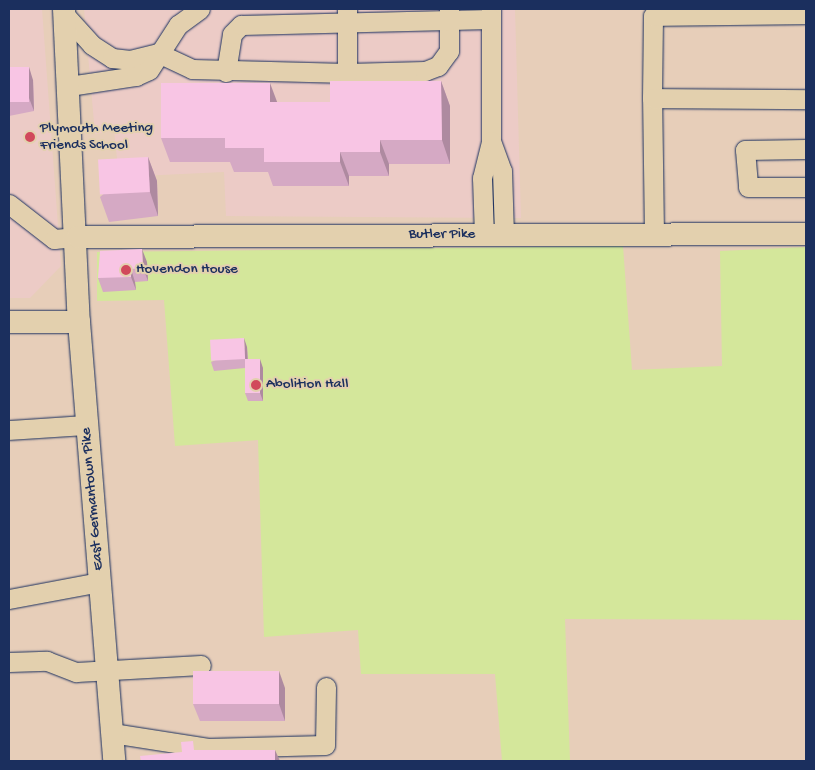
<!DOCTYPE html>
<html>
<head>
<meta charset="utf-8">
<style>
  body { margin:0 }
  #map { position:relative; width:815px; height:770px; overflow:hidden; background:#e7ceb9; font-family:"Gochi Hand",sans-serif }
  div>[style] { position:absolute }
  .built>* { inset:0; background:#eccbc6 }
  .green>* { inset:0; background:#d4e79b }
  .roads { filter:drop-shadow(0 0 1px #1b2f5e) drop-shadow(0 0 1px #1b2f5e) }
  .minor>* { height:19px; margin:-9.5px; padding:0 9.5px; transform-origin:9.5px; border-radius:9.5px; background:#e3d0ae }
  .major>* { height:22px; margin:-11px; padding:0 11px; transform-origin:11px; border-radius:11px; background:#e3d0ae }
  .wall>* { inset:0; background:#d5a9c4 }
  .shaded-wall>* { inset:0; background:#ae8aa0 }
  .building>* { inset:0; background:#f8c5e4; transform-origin:0 0 }
  .dots>* { width:14px; height:14px; translate:-50% -50%; box-sizing:border-box; border:2px solid #e3d0ae; border-radius:50% }
  span { translate:-50% -50%; white-space:nowrap; text-align:center; line-height:1.15; -webkit-text-stroke:4px #e3d0ae; paint-order:stroke }
  .poi-label { font-size:15px; color:#1b2f5e }
  .left { translate:0 -50%; text-align:left }
  .street-label { font-size:15px; color:#1b2f5e }
  .frame { position:absolute; inset:0; border:10px solid #1b2f5e; pointer-events:none }
</style>
</head>
<body>
<div id="map">
  <div class="built">
    <i style="clip-path:polygon(9px 9px,42px 9px,61px 266px,30px 298px,9px 298px)"></i>
    <i style="clip-path:polygon(84px 9px,515px 9px,521px 218px,226px 216px,224px 172px,119px 177px,114px 131px,95px 134px)"></i>
  </div>
  <div class="green">
    <i style="clip-path:polygon(623px 246px,632px 370px,722px 366px,720px 251px,806px 247px,806px 620px,565px 619px,570px 761px,502px 761px,495px 674px,361px 674px,358px 630px,264px 637px,258px 440px,175px 446px,164px 300px,97px 301px,97px 252px)"></i>
  </div>
  <div class="roads">
    <div class="minor">
      <i style="left:491px;top:9px;width:132px;rotate:90deg"></i>
      <i style="left:491px;top:141px;width:32px;rotate:70deg"></i>
      <i style="left:502px;top:171px;width:64px;rotate:88.2deg"></i>
      <i style="left:65px;top:15px;width:40px;rotate:48deg"></i>
      <i style="left:92px;top:45px;width:24px;rotate:33deg"></i>
      <i style="left:112px;top:58px;width:18px;rotate:6deg"></i>
      <i style="left:130px;top:60px;width:29px;rotate:-14deg"></i>
      <i style="left:158px;top:53px;width:38px;rotate:25deg"></i>
      <i style="left:192px;top:69px;width:155px;rotate:1.5deg"></i>
      <i style="left:347px;top:73px;width:78px;rotate:-1.5deg"></i>
      <i style="left:425px;top:71px;width:14px;rotate:-21deg"></i>
      <i style="left:438px;top:66px;width:19px;rotate:-54deg"></i>
      <i style="left:449px;top:51px;width:42px;rotate:-90deg"></i>
      <i style="left:226px;top:72px;width:38px;rotate:-81deg"></i>
      <i style="left:232px;top:34px;width:13px;rotate:-45deg"></i>
      <i style="left:241px;top:25px;width:250px;rotate:-1.4deg"></i>
      <i style="left:347px;top:73px;width:64px;rotate:-90deg"></i>
      <i style="left:69px;top:86px;width:68px;rotate:-8.5deg"></i>
      <i style="left:136px;top:76px;width:14px;rotate:-25deg"></i>
      <i style="left:149px;top:70px;width:54px;rotate:-57.2deg"></i>
      <i style="left:178px;top:25px;width:27px;rotate:-36deg"></i>
      <i style="left:652px;top:98px;width:82px;rotate:-89.3deg"></i>
      <i style="left:653px;top:16px;width:153px;rotate:-0.7deg"></i>
      <i style="left:806px;top:149px;width:61px;rotate:179.1deg"></i>
      <i style="left:745px;top:150px;width:37px;rotate:85deg"></i>
      <i style="left:748px;top:187px;width:58px"></i>
      <i style="left:9px;top:204px;width:57px;rotate:37.9deg"></i>
      <i style="left:54px;top:239px;width:24px;rotate:-5deg"></i>
      <i style="left:484px;top:235px;width:57px;rotate:-92deg"></i>
      <i style="left:482px;top:178px;width:38px;rotate:-76deg"></i>
      <i style="left:654px;top:235px;width:137px;rotate:-90.8deg"></i>
      <i style="left:652px;top:98px;width:154px;rotate:0.4deg"></i>
      <i style="left:9px;top:430px;width:78px;rotate:-3.7deg"></i>
      <i style="left:9px;top:599px;width:93px;rotate:-10.6deg"></i>
      <i style="left:9px;top:662px;width:38px;rotate:-2deg"></i>
      <i style="left:47px;top:661px;width:31px;rotate:21deg"></i>
      <i style="left:76px;top:672px;width:125px;rotate:-3.2deg"></i>
      <i style="left:112px;top:733px;width:97px;rotate:8.9deg"></i>
      <i style="left:208px;top:748px;width:117px;rotate:-1.5deg"></i>
      <i style="left:325px;top:745px;width:58px;rotate:-89deg"></i>
    </div>
    <div class="major">
      <i style="left:64px;top:9px;width:313px;rotate:87.3deg"></i>
      <i style="left:79px;top:322px;width:440px;rotate:85.4deg"></i>
      <i style="left:78px;top:237px;width:728px;rotate:-0.24deg"></i>
      <i style="left:9px;top:322px;width:70px"></i>
    </div>
  </div>
  <div class="wall">
    <i style="clip-path:polygon(33px 80px,34px 111px,9px 116px,9px 84px)"></i>
    <i style="clip-path:polygon(441px 81px,450px 106px,450px 164px,389px 164px,389px 176px,349px 176px,349px 186px,273px 186px,268px 172px,234px 172px,230px 162px,170px 162px,161px 138px,277px 102px,330px 102px)"></i>
    <i style="clip-path:polygon(148px 157px,157px 181px,158px 216px,109px 222px,100px 197px)"></i>
    <i style="clip-path:polygon(147px 262px,148px 281px,135px 282px,136px 290px,103px 292px,98px 278px)"></i>
    <i style="clip-path:polygon(247px 347px,248px 359px,263px 368px,263px 401px,248px 401px,245px 393px,245px 368px,214px 371px,211px 362px)"></i>
    <i style="clip-path:polygon(285px 688px,285px 721px,200px 721px,193px 704px)"></i>
  </div>
  <div class="shaded-wall">
    <i style="clip-path:polygon(29px 67px,33px 80px,34px 111px,29px 98px)"></i>
    <i style="clip-path:polygon(441px 81px,450px 106px,450px 164px,442px 140px)"></i>
    <i style="clip-path:polygon(270px 83px,279px 107px,270px 102px)"></i>
    <i style="clip-path:polygon(380px 140px,389px 164px,389px 176px,380px 152px)"></i>
    <i style="clip-path:polygon(340px 152px,349px 176px,349px 186px,340px 162px)"></i>
    <i style="clip-path:polygon(148px 157px,157px 181px,158px 216px,150px 192px)"></i>
    <i style="clip-path:polygon(142px 249px,147px 262px,148px 281px,143px 268px)"></i>
    <i style="clip-path:polygon(131px 269px,135px 282px,136px 290px,131px 277px)"></i>
    <i style="clip-path:polygon(244px 338px,247px 347px,248px 368px,245px 359px)"></i>
    <i style="clip-path:polygon(260px 359px,263px 368px,263px 401px,260px 393px)"></i>
    <i style="clip-path:polygon(279px 671px,285px 688px,285px 721px,279px 704px)"></i>
    <i style="clip-path:polygon(275px 750px,280px 761px,275px 761px)"></i>
  </div>
  <div class="building">
    <i style="left:9px;top:67px;width:20px;height:35px"></i>
    <i style="clip-path:polygon(330px 81px,441px 81px,442px 140px,380px 140px,380px 152px,340px 152px,340px 162px,264px 162px,264px 148px,225px 148px,225px 138px,161px 138px,161px 83px,270px 83px,270px 102px,330px 102px)"></i>
    <i style="left:148px;top:157px;width:35px;height:50px;rotate:87deg"></i>
    <i style="clip-path:polygon(142px 249px,143px 268px,131px 269px,131px 277px,98px 278px,100px 251px)"></i>
    <i style="left:244px;top:338px;width:21px;height:34px;rotate:87deg"></i>
    <i style="left:245px;top:359px;width:15px;height:34px"></i>
    <i style="left:193px;top:671px;width:86px;height:33px"></i>
    <i style="clip-path:polygon(193px 741px,194px 750px,275px 750px,275px 761px,141px 761px,140px 756px,182px 752px,181px 742px)"></i>
  </div>
  <div class="dots">
    <i style="left:30px;top:137px;background:#d1495b"></i>
    <i style="left:126px;top:270px;background:#d1495b"></i>
    <i style="left:256px;top:385px;background:#d1495b"></i>
  </div>
  <div class="poi-label">
    <span class="left" style="left:40px;top:137px">Plymouth Meeting<br>Friends School</span>
    <span class="left" style="left:136px;top:270px">Hovendon House</span>
    <span class="left" style="left:266px;top:385px">Abolition Hall</span>
  </div>
  <div class="street-label">
    <span style="left:442px;top:235px">Butler Pike</span>
    <span style="left:93px;top:499px;rotate:-95deg">East Germantown Pike</span>
  </div>
  <div class="frame"></div>
</div>
</body>
</html>
